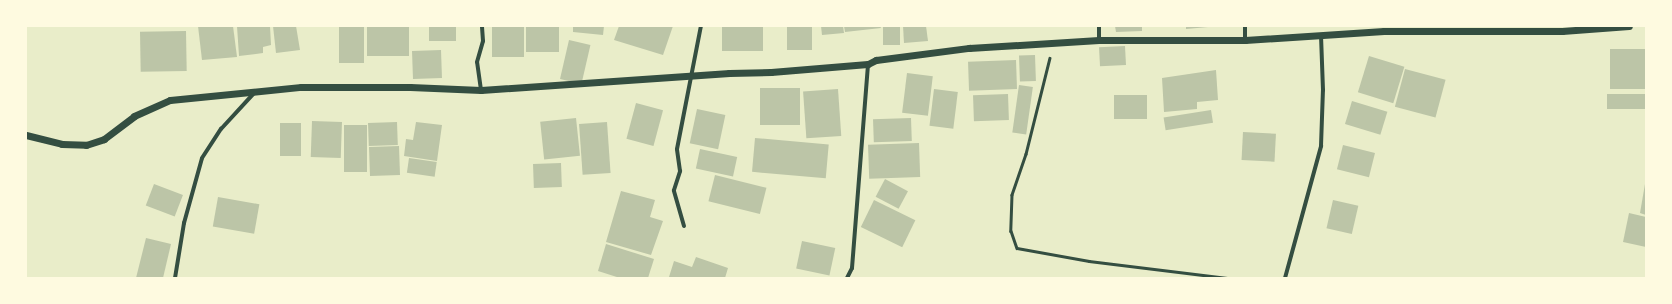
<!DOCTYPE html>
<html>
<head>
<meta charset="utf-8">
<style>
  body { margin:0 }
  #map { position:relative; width:1672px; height:304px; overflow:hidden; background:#e9edc9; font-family:Jost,sans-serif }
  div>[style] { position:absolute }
  .building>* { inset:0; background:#bcc5a7; transform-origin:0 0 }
  .path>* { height:2.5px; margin:-1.25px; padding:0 1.25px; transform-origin:1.25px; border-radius:1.25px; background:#344e41 }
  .minor>* { height:4px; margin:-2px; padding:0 2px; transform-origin:2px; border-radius:2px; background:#344e41 }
  .tertiary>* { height:7px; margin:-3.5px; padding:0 3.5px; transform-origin:3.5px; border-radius:3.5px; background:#344e41 }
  span { translate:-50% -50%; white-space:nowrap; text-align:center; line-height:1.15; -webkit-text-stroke:3.5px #fefae0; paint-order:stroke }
  .frame { position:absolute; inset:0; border:27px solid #fefae0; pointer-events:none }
</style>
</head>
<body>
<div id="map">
  <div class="building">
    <i style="clip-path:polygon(198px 26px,233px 26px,237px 57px,202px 60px)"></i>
    <i style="clip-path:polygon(237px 26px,270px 26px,271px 45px,263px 47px,263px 53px,239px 56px)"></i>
    <i style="clip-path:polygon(273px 26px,296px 26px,300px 50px,276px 53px)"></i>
    <i style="left:339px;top:26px;width:25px;height:37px"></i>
    <i style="left:367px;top:26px;width:42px;height:30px"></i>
    <i style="left:429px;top:26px;width:27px;height:15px"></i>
    <i style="left:492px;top:26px;width:32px;height:31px"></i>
    <i style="left:526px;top:26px;width:33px;height:26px"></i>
    <i style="clip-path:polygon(573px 26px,604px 26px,603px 35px,573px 32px)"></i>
    <i style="clip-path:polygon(619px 26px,673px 26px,663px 55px,614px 40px)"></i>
    <i style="left:722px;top:26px;width:41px;height:25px"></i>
    <i style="left:787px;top:26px;width:25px;height:24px"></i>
    <i style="clip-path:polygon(821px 26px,843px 26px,844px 33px,822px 35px)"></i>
    <i style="clip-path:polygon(844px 26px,880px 26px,881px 28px,845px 32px)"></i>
    <i style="left:883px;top:26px;width:17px;height:19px"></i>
    <i style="clip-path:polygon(903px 26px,926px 26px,928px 41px,904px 43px)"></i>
    <i style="clip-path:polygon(1115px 26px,1142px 26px,1142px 31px,1116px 32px)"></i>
    <i style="clip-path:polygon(1186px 26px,1208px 26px,1208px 27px,1186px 29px)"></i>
    <i style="left:186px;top:31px;width:40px;height:46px;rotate:89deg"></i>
    <i style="left:569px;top:40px;width:22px;height:40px;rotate:13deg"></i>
    <i style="left:1125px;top:46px;width:19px;height:26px;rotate:87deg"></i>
    <i style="left:1610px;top:49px;width:36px;height:40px"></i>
    <i style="left:441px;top:50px;width:28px;height:29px;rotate:88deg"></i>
    <i style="left:1035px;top:55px;width:26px;height:16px;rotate:88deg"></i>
    <i style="left:1369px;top:56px;width:37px;height:38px;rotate:17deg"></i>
    <i style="left:1016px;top:60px;width:29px;height:48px;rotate:88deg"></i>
    <i style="left:1405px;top:69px;width:42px;height:39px;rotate:15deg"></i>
    <i style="clip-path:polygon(1216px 70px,1218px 100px,1197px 102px,1197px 109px,1164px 112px,1162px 78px)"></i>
    <i style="left:907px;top:73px;width:26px;height:40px;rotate:7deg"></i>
    <i style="left:1019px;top:85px;width:14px;height:48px;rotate:8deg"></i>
    <i style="left:760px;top:88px;width:40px;height:37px"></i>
    <i style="left:838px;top:89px;width:47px;height:35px;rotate:86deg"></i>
    <i style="left:934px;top:89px;width:24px;height:37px;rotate:7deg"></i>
    <i style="left:1008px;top:94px;width:26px;height:35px;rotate:88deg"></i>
    <i style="left:1646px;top:94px;width:15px;height:39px;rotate:90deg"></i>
    <i style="left:1114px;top:95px;width:33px;height:24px"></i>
    <i style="left:1352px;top:101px;width:37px;height:24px;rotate:17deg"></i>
    <i style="left:636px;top:103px;width:28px;height:37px;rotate:15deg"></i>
    <i style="left:697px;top:109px;width:29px;height:35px;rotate:12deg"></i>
    <i style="left:1211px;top:110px;width:13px;height:48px;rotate:81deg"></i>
    <i style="left:576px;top:118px;width:38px;height:36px;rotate:84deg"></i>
    <i style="left:911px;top:118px;width:23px;height:38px;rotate:88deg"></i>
    <i style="left:312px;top:121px;width:30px;height:36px;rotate:2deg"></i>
    <i style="left:397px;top:122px;width:23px;height:29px;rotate:88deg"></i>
    <i style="clip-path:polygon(416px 122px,442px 125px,437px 161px,404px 156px,406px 139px,413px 140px)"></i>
    <i style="left:607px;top:122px;width:51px;height:28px;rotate:86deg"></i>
    <i style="left:280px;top:123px;width:21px;height:33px"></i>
    <i style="left:344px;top:125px;width:23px;height:47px"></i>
    <i style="left:1243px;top:132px;width:33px;height:28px;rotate:3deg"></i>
    <i style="left:755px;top:138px;width:74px;height:34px;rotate:5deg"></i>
    <i style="left:919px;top:143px;width:34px;height:51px;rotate:88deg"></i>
    <i style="left:1343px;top:145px;width:33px;height:25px;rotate:14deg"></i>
    <i style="left:399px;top:146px;width:29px;height:30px;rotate:88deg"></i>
    <i style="left:700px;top:149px;width:38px;height:20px;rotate:12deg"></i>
    <i style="left:409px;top:158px;width:28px;height:15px;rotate:8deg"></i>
    <i style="left:561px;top:163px;width:24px;height:28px;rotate:88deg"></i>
    <i style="left:715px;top:175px;width:53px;height:27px;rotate:14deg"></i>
    <i style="left:885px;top:179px;width:26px;height:20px;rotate:28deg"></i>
    <i style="left:154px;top:184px;width:31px;height:23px;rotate:21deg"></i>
    <i style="clip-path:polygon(1645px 184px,1646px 184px,1646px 215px,1640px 213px)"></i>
    <i style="clip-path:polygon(621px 191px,655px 200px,650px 217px,663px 221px,651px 255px,606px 242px)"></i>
    <i style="left:218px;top:197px;width:42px;height:30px;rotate:10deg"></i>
    <i style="left:874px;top:200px;width:46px;height:30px;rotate:26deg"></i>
    <i style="left:1333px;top:200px;width:26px;height:29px;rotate:13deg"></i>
    <i style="clip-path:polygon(1629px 213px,1646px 217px,1646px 247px,1623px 242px)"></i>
    <i style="clip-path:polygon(146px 238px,171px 244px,163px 278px,136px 278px)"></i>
    <i style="left:802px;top:241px;width:34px;height:28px;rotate:12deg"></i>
    <i style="clip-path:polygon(606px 244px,654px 259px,648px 278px,620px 278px,598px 271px)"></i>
    <i style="clip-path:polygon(696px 257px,728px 268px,725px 278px,669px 277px,674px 261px,692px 267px)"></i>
  </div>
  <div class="path">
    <i style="left:1050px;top:58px;width:99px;rotate:104deg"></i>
    <i style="left:1026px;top:154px;width:43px;rotate:108.9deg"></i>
    <i style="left:1012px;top:195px;width:36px;rotate:92deg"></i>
    <i style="left:1011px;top:231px;width:18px;rotate:71deg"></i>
    <i style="left:1017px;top:248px;width:73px;rotate:10.2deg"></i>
    <i style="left:1089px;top:261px;width:139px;rotate:7deg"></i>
  </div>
  <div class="minor">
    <i style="left:1099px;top:26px;width:14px;rotate:90deg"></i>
    <i style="left:1245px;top:40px;width:14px;rotate:-90deg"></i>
    <i style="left:481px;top:90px;width:28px;rotate:-98deg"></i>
    <i style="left:477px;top:62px;width:22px;rotate:-74deg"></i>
    <i style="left:483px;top:41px;width:15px;rotate:-94deg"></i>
    <i style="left:684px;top:226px;width:37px;rotate:-106deg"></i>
    <i style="left:674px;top:190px;width:20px;rotate:-72deg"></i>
    <i style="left:680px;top:171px;width:22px;rotate:-98deg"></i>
    <i style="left:677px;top:149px;width:125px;rotate:-79deg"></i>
    <i style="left:175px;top:278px;width:56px;rotate:-80.7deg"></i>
    <i style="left:184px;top:223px;width:67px;rotate:-74.5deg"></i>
    <i style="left:202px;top:158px;width:35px;rotate:-57deg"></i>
    <i style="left:221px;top:129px;width:50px;rotate:-47.4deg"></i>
    <i style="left:847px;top:278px;width:11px;rotate:-63deg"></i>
    <i style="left:852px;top:268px;width:205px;rotate:-85.5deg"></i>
    <i style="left:1285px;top:278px;width:137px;rotate:-74.7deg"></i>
    <i style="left:1321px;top:146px;width:56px;rotate:-88deg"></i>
    <i style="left:1323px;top:90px;width:54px;rotate:-92.1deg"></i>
  </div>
  <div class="tertiary">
    <i style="left:26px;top:135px;width:37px;rotate:14deg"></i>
    <i style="left:62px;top:144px;width:24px;rotate:2deg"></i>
    <i style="left:86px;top:145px;width:19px;rotate:-18deg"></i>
    <i style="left:104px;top:139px;width:38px;rotate:-37deg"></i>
    <i style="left:134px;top:116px;width:39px;rotate:-24deg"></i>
    <i style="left:170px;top:100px;width:132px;rotate:-5.7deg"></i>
    <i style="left:301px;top:87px;width:109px"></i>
    <i style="left:410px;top:87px;width:71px;rotate:2.4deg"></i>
    <i style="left:481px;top:90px;width:249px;rotate:-3.9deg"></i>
    <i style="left:729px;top:73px;width:42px;rotate:-1.4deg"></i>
    <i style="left:771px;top:72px;width:97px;rotate:-4.7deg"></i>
    <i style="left:868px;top:64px;width:9px;rotate:-27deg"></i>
    <i style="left:876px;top:60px;width:94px;rotate:-7.4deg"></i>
    <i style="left:969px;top:48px;width:130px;rotate:-3.5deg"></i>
    <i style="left:1099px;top:40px;width:146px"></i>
    <i style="left:1245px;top:40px;width:139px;rotate:-3.7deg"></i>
    <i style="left:1384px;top:31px;width:178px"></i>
    <i style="left:1562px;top:31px;width:67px;rotate:-4.3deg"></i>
  </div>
  <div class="frame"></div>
</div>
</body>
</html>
